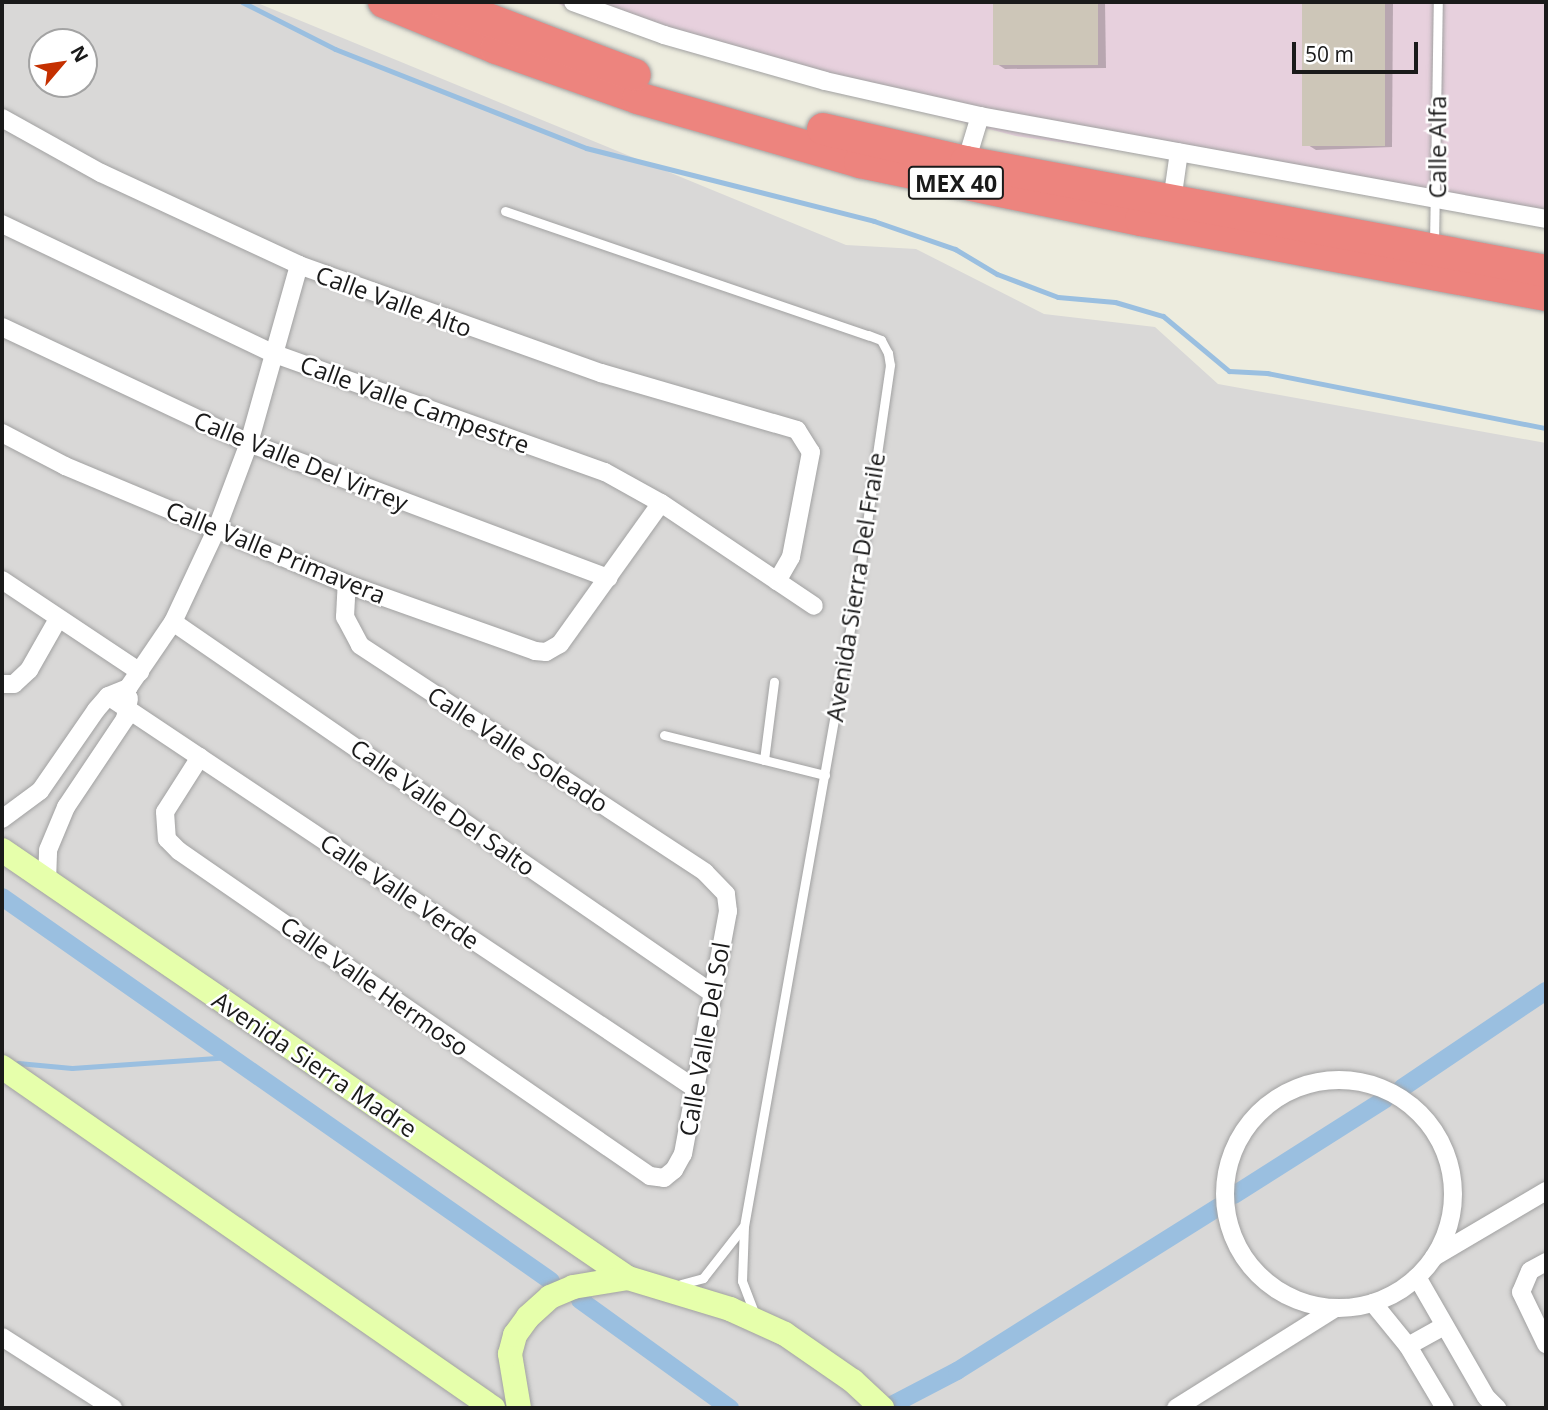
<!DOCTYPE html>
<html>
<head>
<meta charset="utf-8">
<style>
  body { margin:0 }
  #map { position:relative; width:1548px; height:1410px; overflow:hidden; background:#edecde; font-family:"Open Sans",sans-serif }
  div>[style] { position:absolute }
  .residential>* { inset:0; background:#d9d8d7 }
  .industrial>* { inset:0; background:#e7d0dd }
  .shadow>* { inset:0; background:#0003 }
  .stream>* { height:5px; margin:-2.5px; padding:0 2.5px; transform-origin:2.5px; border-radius:2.5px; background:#9abfe0 }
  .canal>* { height:18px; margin:-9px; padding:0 9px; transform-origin:9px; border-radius:9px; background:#9abfe0 }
  .building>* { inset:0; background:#cdc6b8; transform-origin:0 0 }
  .roads { filter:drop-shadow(0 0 2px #a1a1a1) drop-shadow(0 0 2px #a1a1a1) }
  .lane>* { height:9px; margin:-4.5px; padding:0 4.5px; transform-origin:4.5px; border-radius:4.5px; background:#fff }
  .street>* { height:18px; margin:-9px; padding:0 9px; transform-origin:9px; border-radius:9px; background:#fff }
  .street>.ring { margin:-9px; padding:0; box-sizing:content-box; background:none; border:18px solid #fff; border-radius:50% }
  .secondary>* { height:24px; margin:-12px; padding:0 12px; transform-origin:12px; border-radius:12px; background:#e6ffab }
  .highway>* { height:32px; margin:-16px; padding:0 16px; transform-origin:16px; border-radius:16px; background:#ed847e }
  span { translate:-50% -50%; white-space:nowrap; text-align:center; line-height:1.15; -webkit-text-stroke:5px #fff; paint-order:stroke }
  .shield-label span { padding:2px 5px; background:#fff; border:2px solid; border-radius:5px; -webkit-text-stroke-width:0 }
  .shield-label { font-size:23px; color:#1a1a1a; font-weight:700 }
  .street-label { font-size:24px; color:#1a1a1a }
  .frame { position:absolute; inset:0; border:4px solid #1a1a1a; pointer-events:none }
  .north { position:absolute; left:28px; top:28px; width:70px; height:70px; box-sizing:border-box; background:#fff; border:2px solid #a3a3a3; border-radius:50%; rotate:61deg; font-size:19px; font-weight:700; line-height:28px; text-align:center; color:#1a1a1a }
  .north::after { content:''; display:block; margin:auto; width:24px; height:32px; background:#c53000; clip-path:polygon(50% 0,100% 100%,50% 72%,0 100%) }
  .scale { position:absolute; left:1292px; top:42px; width:126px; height:32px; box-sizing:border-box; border:4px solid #1a1a1a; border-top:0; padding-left:9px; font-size:21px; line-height:24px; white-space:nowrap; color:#1a1a1a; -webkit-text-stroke:5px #fff; paint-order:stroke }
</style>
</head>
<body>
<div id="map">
  <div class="residential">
    <i style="clip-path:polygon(evenodd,2px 2px,255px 2px,846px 245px,916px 249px,1044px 314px,1155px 327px,1218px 384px,1546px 443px,1546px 1408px,2px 1408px,2px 2px,42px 42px,84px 42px,84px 84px,42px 84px,42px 42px)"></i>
  </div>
  <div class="industrial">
    <i style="clip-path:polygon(553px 2px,1546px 2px,1546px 210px,1016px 136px,686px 51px)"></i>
  </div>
  <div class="shadow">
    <i style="clip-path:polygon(994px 2px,1105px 2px,1106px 68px,1005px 69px,997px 64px)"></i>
    <i style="clip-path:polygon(1303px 2px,1393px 2px,1392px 147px,1316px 150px,1308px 145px)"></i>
  </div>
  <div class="stream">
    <i style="left:242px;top:2px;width:104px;rotate:26.8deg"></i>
    <i style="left:335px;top:49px;width:270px;rotate:21.5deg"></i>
    <i style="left:586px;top:148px;width:297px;rotate:14.2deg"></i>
    <i style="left:874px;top:221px;width:86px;rotate:19.1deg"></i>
    <i style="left:955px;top:249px;width:49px;rotate:30.8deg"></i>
    <i style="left:997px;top:274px;width:65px;rotate:20.7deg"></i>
    <i style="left:1058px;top:297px;width:57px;rotate:5deg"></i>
    <i style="left:1115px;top:302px;width:50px;rotate:16.3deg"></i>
    <i style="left:1163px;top:316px;width:86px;rotate:39.8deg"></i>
    <i style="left:1229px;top:371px;width:38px;rotate:3deg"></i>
    <i style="left:1267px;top:373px;width:284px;rotate:11.2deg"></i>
    <i style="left:18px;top:1063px;width:54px;rotate:5.3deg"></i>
    <i style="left:72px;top:1068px;width:159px;rotate:-4deg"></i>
  </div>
  <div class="canal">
    <i style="left:2px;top:897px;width:670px;rotate:34.97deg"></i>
    <i style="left:1402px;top:1088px;width:174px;rotate:-34deg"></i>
    <i style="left:1234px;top:1195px;width:179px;rotate:-32.4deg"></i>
    <i style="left:580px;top:1300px;width:185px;rotate:35.8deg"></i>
    <i style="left:886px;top:1408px;width:80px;rotate:-27.5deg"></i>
    <i style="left:957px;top:1371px;width:308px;rotate:-32.1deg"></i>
  </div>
  <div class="building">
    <i style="left:993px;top:2px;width:105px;height:63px"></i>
    <i style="left:1302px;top:2px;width:83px;height:144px"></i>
  </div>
  <div class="roads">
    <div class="lane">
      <i style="left:505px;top:211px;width:384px;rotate:18.9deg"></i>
      <i style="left:868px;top:335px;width:14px;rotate:21deg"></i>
      <i style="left:881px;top:340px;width:15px;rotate:62deg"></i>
      <i style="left:888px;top:353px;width:12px;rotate:81deg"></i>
      <i style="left:890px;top:365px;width:227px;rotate:98.3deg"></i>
      <i style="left:857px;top:590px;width:646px;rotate:100.07deg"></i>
      <i style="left:744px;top:1226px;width:55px;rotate:92.1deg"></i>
      <i style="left:742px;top:1281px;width:33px;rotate:69deg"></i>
      <i style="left:1434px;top:245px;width:243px;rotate:-89.1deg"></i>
      <i style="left:664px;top:735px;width:166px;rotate:14deg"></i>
      <i style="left:764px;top:760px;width:79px;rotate:-82.7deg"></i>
      <i style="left:681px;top:1284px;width:23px;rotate:-15deg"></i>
      <i style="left:703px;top:1278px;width:65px;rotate:-51.9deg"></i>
    </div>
    <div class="street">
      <i style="left:573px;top:2px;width:97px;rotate:19.9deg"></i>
      <i style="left:664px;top:35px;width:167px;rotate:15.9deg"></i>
      <i style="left:825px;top:81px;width:159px;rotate:12.7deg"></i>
      <i style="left:980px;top:116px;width:575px;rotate:10.31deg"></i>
      <i style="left:2px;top:118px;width:113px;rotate:29.1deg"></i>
      <i style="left:101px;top:173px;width:218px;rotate:24.9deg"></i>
      <i style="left:299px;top:265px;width:321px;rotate:19.7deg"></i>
      <i style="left:601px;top:373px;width:204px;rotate:16.2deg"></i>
      <i style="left:797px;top:430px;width:26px;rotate:58deg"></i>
      <i style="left:811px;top:452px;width:107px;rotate:100.8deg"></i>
      <i style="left:791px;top:557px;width:28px;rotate:120deg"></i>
      <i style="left:966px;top:162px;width:48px;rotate:-73.1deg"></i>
      <i style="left:1172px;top:201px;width:49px;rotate:-81.9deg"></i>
      <i style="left:2px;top:224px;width:302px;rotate:25.5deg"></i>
      <i style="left:275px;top:354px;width:350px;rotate:19.7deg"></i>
      <i style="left:605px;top:472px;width:64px;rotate:29deg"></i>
      <i style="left:661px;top:503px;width:184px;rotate:33.9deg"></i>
      <i style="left:2px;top:327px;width:273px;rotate:25.2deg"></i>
      <i style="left:249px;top:443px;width:384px;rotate:20.6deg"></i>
      <i style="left:2px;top:433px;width:71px;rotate:27.6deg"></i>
      <i style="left:65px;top:466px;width:306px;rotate:22.7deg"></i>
      <i style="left:347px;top:584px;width:200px;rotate:19.6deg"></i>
      <i style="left:535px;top:651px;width:11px;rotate:5deg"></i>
      <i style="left:546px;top:652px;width:16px;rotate:-30deg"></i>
      <i style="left:560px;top:644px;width:173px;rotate:-54.4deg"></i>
      <i style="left:2px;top:580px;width:166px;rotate:33.7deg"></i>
      <i style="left:173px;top:622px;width:654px;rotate:34.54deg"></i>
      <i style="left:2px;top:684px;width:12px"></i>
      <i style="left:14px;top:684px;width:21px;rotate:-43deg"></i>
      <i style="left:29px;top:670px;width:59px;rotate:-60.4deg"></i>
      <i style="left:108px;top:696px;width:704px;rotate:33.76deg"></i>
      <i style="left:200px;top:757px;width:65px;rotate:122.5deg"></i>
      <i style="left:165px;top:812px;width:27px;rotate:86deg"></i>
      <i style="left:167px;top:839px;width:17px;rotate:45deg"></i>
      <i style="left:179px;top:851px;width:572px;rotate:34.61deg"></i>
      <i style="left:650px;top:1176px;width:14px;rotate:8deg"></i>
      <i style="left:664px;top:1178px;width:13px;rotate:-39deg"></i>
      <i style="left:674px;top:1170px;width:18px;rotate:-61deg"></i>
      <i style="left:683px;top:1154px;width:247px;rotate:-79.5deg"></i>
      <i style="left:728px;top:911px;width:17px;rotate:-97deg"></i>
      <i style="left:726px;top:894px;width:30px;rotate:-134deg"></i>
      <i style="left:705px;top:872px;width:413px;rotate:-146.7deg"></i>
      <i style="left:360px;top:645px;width:32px;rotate:-118deg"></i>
      <i style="left:345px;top:617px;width:33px;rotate:-87deg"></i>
      <i style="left:2px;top:819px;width:47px;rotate:-36.4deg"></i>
      <i style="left:40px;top:791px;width:98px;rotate:-55.3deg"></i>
      <i style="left:96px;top:710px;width:18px;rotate:-49deg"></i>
      <i style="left:108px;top:696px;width:22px;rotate:-22deg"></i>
      <i style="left:128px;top:688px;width:80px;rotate:-55.7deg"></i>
      <i style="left:173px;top:622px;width:104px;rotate:-64.9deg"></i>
      <i style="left:217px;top:528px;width:91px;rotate:-69.4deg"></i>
      <i style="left:249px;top:443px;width:185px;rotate:-74.3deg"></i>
      <i style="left:47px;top:882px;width:32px;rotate:-88deg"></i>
      <i style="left:48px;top:850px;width:47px;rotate:-67.3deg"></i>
      <i style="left:66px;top:807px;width:106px;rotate:-56.2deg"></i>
      <i style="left:125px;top:719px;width:21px;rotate:-79deg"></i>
      <i class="ring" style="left:1225px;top:1080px;width:210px;height:210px"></i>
      <i style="left:1434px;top:1257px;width:130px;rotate:-30.5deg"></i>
      <i style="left:1546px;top:1262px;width:18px;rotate:151deg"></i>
      <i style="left:1530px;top:1271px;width:23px;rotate:113deg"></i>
      <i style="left:1521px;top:1292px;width:58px;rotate:64.3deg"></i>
      <i style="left:1417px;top:1277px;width:138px;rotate:60.1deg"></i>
      <i style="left:1486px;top:1397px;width:16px;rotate:45deg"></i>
      <i style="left:1373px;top:1303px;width:55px;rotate:50.9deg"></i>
      <i style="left:1408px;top:1346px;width:72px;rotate:59.2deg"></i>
      <i style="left:2px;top:1337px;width:132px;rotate:32.6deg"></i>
      <i style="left:1408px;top:1346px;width:41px;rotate:-29.1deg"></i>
      <i style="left:1176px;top:1408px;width:186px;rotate:-32.1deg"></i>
    </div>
    <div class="secondary">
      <i style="left:2px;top:850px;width:758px;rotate:34.36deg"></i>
      <i style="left:2px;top:1067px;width:598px;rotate:34.78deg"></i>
      <i style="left:519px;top:1408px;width:55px;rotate:-99.5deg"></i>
      <i style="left:510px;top:1354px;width:20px;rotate:-75deg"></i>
      <i style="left:515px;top:1335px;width:22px;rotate:-54deg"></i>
      <i style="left:528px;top:1317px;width:30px;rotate:-42deg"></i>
      <i style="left:550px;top:1297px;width:25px;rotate:-23deg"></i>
      <i style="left:573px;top:1287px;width:56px;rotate:-9.3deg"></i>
      <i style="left:628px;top:1278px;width:107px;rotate:16.9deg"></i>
      <i style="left:730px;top:1309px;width:60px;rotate:24.4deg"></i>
      <i style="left:785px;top:1334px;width:83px;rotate:34.7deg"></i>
      <i style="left:853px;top:1381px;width:40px;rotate:43deg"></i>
    </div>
    <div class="highway">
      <i style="left:384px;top:2px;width:121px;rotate:22.3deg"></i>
      <i style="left:496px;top:48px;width:151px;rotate:19.4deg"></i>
      <i style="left:638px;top:98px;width:231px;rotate:16.1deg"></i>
      <i style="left:860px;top:162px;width:287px;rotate:11.7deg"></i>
      <i style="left:1141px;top:220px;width:412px;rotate:10.5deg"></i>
      <i style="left:443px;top:2px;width:205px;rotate:20.8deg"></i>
      <i style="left:823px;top:129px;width:147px;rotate:13deg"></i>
      <i style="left:966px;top:162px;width:590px;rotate:10.64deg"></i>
    </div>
  </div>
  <div class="shield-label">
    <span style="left:956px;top:183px">MEX 40</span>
  </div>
  <div class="street-label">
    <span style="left:1437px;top:147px;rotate:-90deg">Calle Alfa</span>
    <span style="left:394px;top:301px;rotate:20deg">Calle Valle Alto</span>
    <span style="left:415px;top:404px;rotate:20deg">Calle Valle Campestre</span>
    <span style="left:301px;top:461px;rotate:22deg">Calle Valle Del Virrey</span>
    <span style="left:276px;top:552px;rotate:22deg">Calle Valle Primavera</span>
    <span style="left:855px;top:587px;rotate:-81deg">Avenida Sierra Del Fraile</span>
    <span style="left:518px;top:749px;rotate:33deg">Calle Valle Soleado</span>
    <span style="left:443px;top:807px;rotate:35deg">Calle Valle Del Salto</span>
    <span style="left:400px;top:891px;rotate:34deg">Calle Valle Verde</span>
    <span style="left:375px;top:986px;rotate:35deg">Calle Valle Hermoso</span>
    <span style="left:704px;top:1039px;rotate:-80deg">Calle Valle Del Sol</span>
    <span style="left:315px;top:1064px;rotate:34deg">Avenida Sierra Madre</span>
  </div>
  <div class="frame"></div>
  <div class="north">N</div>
  <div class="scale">50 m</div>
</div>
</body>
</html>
